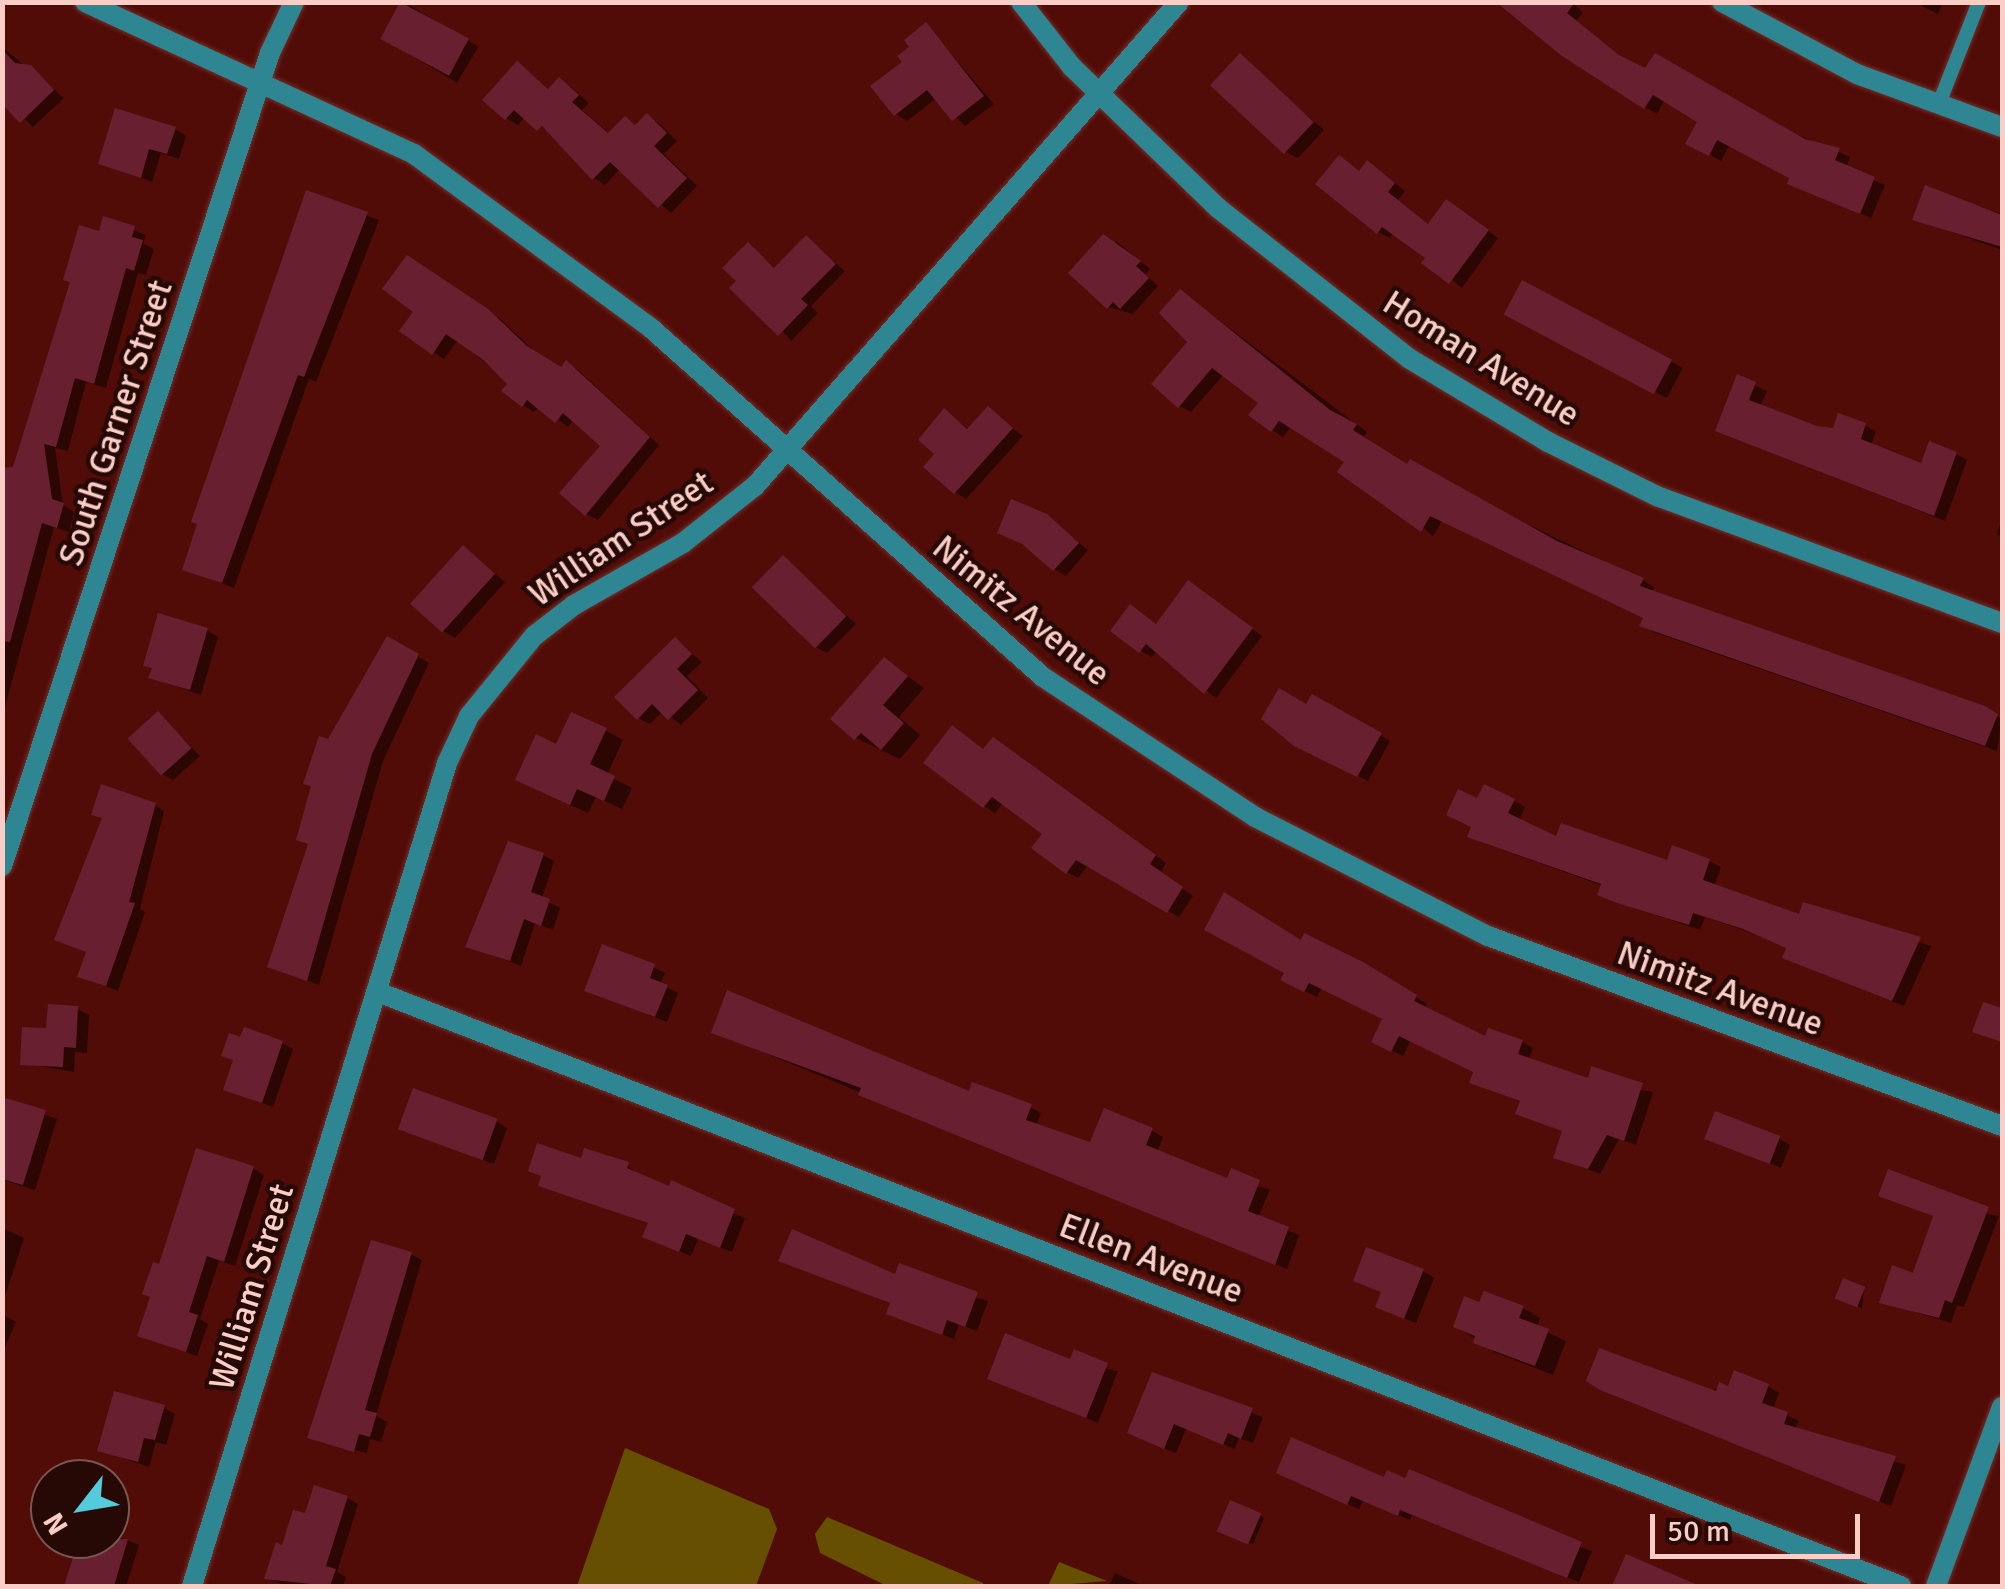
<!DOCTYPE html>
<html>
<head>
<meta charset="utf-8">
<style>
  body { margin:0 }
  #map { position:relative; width:2005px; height:1589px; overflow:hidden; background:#520c07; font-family:Signika,sans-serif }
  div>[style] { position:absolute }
  .green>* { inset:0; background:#664f00 }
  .shadow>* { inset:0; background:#0007; transform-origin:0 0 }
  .building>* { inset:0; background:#682031; transform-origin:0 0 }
  .roads { filter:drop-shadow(0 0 2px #702f29) drop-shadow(0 0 2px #702f29) }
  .service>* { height:14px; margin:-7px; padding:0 7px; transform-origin:7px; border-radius:7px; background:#2f8693 }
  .minor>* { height:20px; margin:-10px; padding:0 10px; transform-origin:10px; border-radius:10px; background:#2f8693 }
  span { translate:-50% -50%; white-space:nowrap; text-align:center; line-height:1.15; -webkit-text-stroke:9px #260805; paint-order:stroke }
  .street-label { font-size:35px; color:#facec6 }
  .frame { position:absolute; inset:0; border:5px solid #facec6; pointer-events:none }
  .north { position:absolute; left:30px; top:1459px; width:100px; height:100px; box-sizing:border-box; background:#260805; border:2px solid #7b5752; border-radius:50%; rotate:239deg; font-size:28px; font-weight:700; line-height:40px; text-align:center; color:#facec6 }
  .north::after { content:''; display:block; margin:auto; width:35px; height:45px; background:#54cadd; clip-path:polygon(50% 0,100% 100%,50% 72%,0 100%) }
  .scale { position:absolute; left:1650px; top:1514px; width:210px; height:45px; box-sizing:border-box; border:5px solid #facec6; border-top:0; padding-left:12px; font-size:30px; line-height:35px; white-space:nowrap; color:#facec6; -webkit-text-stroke:8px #260805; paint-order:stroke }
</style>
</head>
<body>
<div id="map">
  <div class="green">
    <i style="clip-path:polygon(625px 1448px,769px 1509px,777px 1529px,756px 1586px,577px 1586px)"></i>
    <i style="clip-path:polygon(827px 1517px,983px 1583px,983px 1586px,887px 1586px,820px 1553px,815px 1534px)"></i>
    <i style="clip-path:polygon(1059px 1562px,1107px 1581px,1048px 1586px)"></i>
  </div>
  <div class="shadow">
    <i style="left:404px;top:2px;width:87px;height:42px;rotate:31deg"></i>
    <i style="clip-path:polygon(1498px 2px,1572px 2px,1583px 13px,1576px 21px,1628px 62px,1850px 157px,1846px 168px,1885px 185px,1871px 218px,1801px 189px,1792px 178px,1730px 144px,1721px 161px,1688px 143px,1700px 121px,1665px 99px,1657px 114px,1645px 107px)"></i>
    <i style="clip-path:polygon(1914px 2px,1943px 2px,1938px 14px)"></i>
    <i style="clip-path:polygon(926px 25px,994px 104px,965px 126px,937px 98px,907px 121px,896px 114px,905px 63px)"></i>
    <i style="clip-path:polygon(2px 47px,64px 98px,33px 127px,2px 97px)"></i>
    <i style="clip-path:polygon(1240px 56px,1324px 130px,1298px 158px,1286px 152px)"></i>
    <i style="clip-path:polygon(518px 64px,550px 90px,560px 80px,571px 87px,589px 103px,582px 110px,611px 135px,626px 119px,638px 126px,647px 116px,659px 123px,677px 141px,664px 154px,697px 186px,671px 213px,620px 169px,605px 185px,594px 178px,552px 133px,525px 117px,518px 125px,506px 118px)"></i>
    <i style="clip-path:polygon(175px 129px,186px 136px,179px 159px,161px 153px,152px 182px,101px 163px)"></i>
    <i style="clip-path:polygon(1379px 170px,1405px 191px,1398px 200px,1429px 225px,1458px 209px,1498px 238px,1462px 288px,1394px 232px,1390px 238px,1378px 232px,1360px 172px)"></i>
    <i style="clip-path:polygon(1926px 188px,2002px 214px,2002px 250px,1915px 219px)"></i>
    <i style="clip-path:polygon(307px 193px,379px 220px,316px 382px,309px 379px,234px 588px,185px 569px)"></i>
    <i style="clip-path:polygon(105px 219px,146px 235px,143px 243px,154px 249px,146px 275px,138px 273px,106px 388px,86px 382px,68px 451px,55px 448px,63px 505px,74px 512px,69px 532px,54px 527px,2px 718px,2px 553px,15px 469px)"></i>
    <i style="clip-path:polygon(806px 238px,845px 271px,811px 306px,818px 313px,791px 341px,739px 281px,748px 245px,776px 269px)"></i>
    <i style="clip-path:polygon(1116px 241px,1150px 269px,1145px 274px,1158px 286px,1133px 314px,1108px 307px,1071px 273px)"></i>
    <i style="clip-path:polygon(419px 264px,500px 319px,539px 355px,562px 370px,567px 363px,578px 370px,659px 445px,598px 520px,586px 514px,604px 446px,574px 419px,568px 427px,539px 406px,534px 412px,523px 405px,510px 384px,458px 340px,444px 359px,433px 352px,417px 311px)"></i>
    <i style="left:1523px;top:283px;width:181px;height:34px;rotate:28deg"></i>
    <i style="clip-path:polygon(1191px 299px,1367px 432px,1363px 438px,1409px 467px,1643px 580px,1654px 587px,1652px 593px,1984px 709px,2002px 719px,1997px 751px,1653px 632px,1642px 625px,1645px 618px,1442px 521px,1433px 536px,1347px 461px,1292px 426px,1283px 437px,1272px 430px,1261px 403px,1224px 374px,1191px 412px,1179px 406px)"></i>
    <i style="clip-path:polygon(1738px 377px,1767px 391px,1760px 407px,1817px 429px,1865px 425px,1876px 432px,1871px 446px,1922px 467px,1956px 454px,1967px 460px,1945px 521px,1729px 436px)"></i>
    <i style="clip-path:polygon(988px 409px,1023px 436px,966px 499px,955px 492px,938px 454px,945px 411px,970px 430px)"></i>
    <i style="clip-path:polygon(1046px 516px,1088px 550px,1066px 576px,1054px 569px)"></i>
    <i style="clip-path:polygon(2002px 517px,2002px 537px,1997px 534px)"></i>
    <i style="clip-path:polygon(464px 548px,505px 582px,455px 638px,443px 631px)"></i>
    <i style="clip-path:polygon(783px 558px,856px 624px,827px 653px,816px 647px)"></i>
    <i style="clip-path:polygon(1200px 590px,1262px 636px,1216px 698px,1157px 651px,1152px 657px,1141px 651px,1157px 626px)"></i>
    <i style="clip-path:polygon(207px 630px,218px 637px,201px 695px,154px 678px)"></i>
    <i style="clip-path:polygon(388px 639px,429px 663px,383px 761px,319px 985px,270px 966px,311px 845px,313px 787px,329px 742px)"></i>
    <i style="clip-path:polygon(676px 640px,702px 662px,687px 676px,708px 698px,681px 725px,663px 711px,650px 724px,638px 718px)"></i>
    <i style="clip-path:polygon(885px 660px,924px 688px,899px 717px,920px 735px,900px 759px,856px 738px,834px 719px)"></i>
    <i style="clip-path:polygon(1313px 697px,1390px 741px,1368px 781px,1308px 751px)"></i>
    <i style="clip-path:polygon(158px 714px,200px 756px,173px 780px,162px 774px)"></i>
    <i style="clip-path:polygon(605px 730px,623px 740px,607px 775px,632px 788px,622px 809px,596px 797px,588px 813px,536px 789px,558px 747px)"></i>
    <i style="clip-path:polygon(1005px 747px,1166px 863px,1160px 873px,1193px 896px,1179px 917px,1088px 865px,1078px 878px,1067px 872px,1046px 834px,1004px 802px,995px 813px,984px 806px,985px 751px)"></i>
    <i style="clip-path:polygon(1479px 801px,1514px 801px,1525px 807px,1519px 821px,1558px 839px,1668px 864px,1709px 861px,1721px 867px,1714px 887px,1801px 917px,1805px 905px,1931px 946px,1904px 1006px,1797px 963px,1789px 948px,1757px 935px,1705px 917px,1700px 930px,1611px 900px,1603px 886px,1481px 842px)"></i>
    <i style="clip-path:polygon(153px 804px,164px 811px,140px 909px,145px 912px,118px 991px,80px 975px,88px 953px,57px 939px,104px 819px,94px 814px)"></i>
    <i style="clip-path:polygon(543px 855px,554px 861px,542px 899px,560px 908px,553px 930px,535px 923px,521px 966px,468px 946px)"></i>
    <i style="clip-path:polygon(1302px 943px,1361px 964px,1427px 1004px,1425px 1008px,1487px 1039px,1522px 1042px,1533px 1048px,1529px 1060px,1589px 1081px,1653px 1092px,1636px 1145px,1619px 1139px,1600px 1174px,1556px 1157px,1564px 1132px,1518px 1113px,1522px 1102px,1483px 1088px,1472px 1082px,1475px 1072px,1411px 1040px,1403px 1056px,1386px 1048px,1385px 1019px,1322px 987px,1317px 997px,1295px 986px)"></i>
    <i style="clip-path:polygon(653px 967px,665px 973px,660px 984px,678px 993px,667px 1022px,587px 990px)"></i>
    <i style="clip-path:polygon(77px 1009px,89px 1015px,87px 1053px,75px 1052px,74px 1072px,22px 1063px)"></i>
    <i style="clip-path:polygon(714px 1032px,1030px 1107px,1041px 1113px,1036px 1126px,1091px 1146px,1105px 1111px,1152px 1131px,1163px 1137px,1157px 1152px,1229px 1181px,1270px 1189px,1258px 1218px,1299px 1235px,1287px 1269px)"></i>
    <i style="clip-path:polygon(282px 1043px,293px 1049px,273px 1107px,226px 1089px,235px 1061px,224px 1055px)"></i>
    <i style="clip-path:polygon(2px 1099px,57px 1119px,35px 1190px,2px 1180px)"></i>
    <i style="clip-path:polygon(496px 1121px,507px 1128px,494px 1164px,412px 1134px)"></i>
    <i style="clip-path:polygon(1708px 1138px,1778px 1138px,1790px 1145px,1781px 1168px)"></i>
    <i style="clip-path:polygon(582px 1161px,628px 1165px,638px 1175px,745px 1218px,732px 1252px,698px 1239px,691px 1256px,657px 1242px,650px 1224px,541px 1185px)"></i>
    <i style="clip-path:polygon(253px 1168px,264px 1175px,235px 1266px,219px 1261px,200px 1319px,208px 1324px,197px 1356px,140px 1335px,161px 1267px)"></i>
    <i style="clip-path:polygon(1882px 1195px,1999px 1216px,1964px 1307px,1957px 1305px,1951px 1323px,1882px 1302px,1914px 1276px,1935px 1217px)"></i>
    <i style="clip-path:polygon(2px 1228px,24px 1238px,2px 1305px)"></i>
    <i style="clip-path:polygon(411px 1254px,422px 1260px,376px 1416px,387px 1422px,381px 1442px,370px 1439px,367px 1453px,319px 1442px,310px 1437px)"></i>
    <i style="clip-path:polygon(781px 1260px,897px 1277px,988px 1301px,977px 1331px,959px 1324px,954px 1339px,901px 1319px,892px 1304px)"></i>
    <i style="clip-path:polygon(1423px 1271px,1434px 1278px,1416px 1323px,1389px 1313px,1383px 1293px)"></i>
    <i style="clip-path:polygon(1864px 1289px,1862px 1308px,1842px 1299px)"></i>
    <i style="clip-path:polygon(1481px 1305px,1523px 1308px,1540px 1318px,1537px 1327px,1566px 1341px,1553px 1375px,1494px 1352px,1456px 1326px)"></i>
    <i style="clip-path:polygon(2px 1314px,16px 1322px,2px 1354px)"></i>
    <i style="clip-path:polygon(1071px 1362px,1118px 1371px,1098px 1423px,990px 1378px)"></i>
    <i style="clip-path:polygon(1153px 1376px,1263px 1417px,1253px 1443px,1239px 1438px,1235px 1449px,1186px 1429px,1176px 1453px,1141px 1439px)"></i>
    <i style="clip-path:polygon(1768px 1386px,1779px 1393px,1773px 1409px,1799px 1421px,1795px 1430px,1906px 1465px,1891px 1506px,1614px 1396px)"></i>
    <i style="clip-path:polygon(164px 1408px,175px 1414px,166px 1445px,156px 1442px,149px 1467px,100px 1450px)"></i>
    <i style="clip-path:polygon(1290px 1479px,1385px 1480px,1592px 1551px,1579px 1582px,1412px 1515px,1410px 1520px,1363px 1501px,1359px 1509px)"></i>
    <i style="clip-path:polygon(347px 1498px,358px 1504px,337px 1572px,346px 1577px,343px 1586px,286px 1586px,268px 1578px,295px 1513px,307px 1516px)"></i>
    <i style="clip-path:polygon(1260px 1515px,1264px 1518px,1253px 1544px,1225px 1532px)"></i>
    <i style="clip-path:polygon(110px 1533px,139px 1545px,126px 1586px,67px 1586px,81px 1539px,110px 1539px)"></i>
    <i style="clip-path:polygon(1115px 1573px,1144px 1586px,1109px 1586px)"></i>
  </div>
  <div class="building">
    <i style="left:400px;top:2px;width:78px;height:42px;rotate:28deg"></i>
    <i style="clip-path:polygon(1496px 2px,1575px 2px,1567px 13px,1619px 55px,1645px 68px,1655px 53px,1805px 139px,1840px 148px,1835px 160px,1875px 177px,1860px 214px,1787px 184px,1789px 178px,1717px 140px,1709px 156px,1685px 144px,1697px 122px,1653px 95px,1644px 109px,1562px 56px)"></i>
    <i style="clip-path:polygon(926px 22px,984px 96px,952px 121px,927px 90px,894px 116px,870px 86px,902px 62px,897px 56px,909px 47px,904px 40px)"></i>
    <i style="clip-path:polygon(2px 49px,15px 63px,31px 65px,54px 90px,20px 123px,2px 104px)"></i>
    <i style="left:1240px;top:53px;width:101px;height:44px;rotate:43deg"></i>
    <i style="clip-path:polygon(517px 61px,548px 89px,559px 77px,579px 95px,572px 102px,608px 133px,625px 116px,635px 125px,647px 113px,667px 133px,654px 146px,687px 178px,658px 208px,610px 162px,592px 180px,542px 126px,537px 131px,514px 110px,505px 120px,482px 100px)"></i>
    <i style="clip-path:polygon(115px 108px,176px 127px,167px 154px,149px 149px,141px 178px,98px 164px)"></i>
    <i style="clip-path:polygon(1339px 155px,1359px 171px,1367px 160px,1395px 183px,1388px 192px,1428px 224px,1446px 199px,1489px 230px,1449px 284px,1421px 263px,1425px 258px,1382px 227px,1377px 234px,1315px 184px)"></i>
    <i style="clip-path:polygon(1925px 185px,2002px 215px,2002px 247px,1912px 220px)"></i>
    <i style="clip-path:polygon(306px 190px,368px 212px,304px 377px,298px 375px,222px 583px,182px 570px,197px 524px,191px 522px)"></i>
    <i style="clip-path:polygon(103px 216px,135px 226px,132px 237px,143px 240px,134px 271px,126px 268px,94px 384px,75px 378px,56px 447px,44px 444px,52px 499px,64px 503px,57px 528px,42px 523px,10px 642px,2px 641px,2px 468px,13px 467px,70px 282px,63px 280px,79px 225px,99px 231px)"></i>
    <i style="clip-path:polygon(1103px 234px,1141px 261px,1136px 266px,1149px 278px,1120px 309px,1113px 302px,1107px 309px,1068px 273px)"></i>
    <i style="clip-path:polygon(806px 235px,836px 264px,801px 299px,808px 305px,778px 336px,729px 288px,736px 281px,722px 268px,748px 242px,774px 268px)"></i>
    <i style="clip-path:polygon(407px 255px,488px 309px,527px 346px,561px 367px,566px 360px,650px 437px,585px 516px,559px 493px,600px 446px,563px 413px,555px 423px,527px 400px,522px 407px,501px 391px,507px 384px,482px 359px,446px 334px,432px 355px,399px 331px,413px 312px,382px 289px)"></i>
    <i style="left:1522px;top:280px;width:170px;height:39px;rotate:28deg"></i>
    <i style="clip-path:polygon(1180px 289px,1330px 410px,1357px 424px,1353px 430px,1407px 464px,1410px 459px,1557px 541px,1644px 578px,1640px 586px,1985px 706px,1998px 714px,1985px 746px,1639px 626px,1643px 618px,1430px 516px,1421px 532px,1337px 472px,1344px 462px,1279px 421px,1271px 432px,1248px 415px,1258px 403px,1212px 368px,1178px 408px,1151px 384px,1187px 342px,1159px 313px)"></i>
    <i style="clip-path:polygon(1737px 374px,1756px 382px,1749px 400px,1817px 426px,1833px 428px,1838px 413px,1866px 423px,1861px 439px,1921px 463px,1929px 441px,1957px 452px,1934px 516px,1715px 431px)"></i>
    <i style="clip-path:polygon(988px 406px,1013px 428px,954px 494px,923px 467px,934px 454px,918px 440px,944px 408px,967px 429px)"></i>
    <i style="clip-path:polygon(1011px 499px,1047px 514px,1079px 543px,1053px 571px,1022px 544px,997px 533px)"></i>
    <i style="left:463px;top:545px;width:43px;height:79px;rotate:42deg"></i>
    <i style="left:783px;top:555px;width:88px;height:45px;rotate:44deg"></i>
    <i style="clip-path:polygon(1188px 580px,1253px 628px,1204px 694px,1146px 644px,1139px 653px,1110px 631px,1130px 604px,1156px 624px)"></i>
    <i style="clip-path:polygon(158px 613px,208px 628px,190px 690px,148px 678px,152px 668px,143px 666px)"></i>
    <i style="clip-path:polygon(387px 636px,419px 654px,372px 754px,307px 981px,267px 967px,308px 844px,296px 840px,311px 786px,303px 784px,319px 736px,328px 739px)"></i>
    <i style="clip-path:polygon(675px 637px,692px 654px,677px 669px,698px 690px,668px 720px,652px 704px,637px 720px,614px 697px)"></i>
    <i style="clip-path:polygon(884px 657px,908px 676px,883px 705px,904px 723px,881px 750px,861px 733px,854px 740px,830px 719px)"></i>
    <i style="clip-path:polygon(1279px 688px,1306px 704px,1312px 694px,1382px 733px,1357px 777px,1294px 746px,1261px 719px)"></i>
    <i style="left:158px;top:711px;width:50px;height:41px;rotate:48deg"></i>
    <i style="clip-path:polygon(571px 712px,607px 728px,590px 764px,615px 776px,604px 801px,577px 789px,570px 805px,515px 780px,536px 734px,556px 744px)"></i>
    <i style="clip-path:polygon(952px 725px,983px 749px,993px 737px,1156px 855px,1150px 864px,1183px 887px,1167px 913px,1076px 860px,1066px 874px,1031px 848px,1042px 834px,992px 797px,983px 808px,923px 763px)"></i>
    <i style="clip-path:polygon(101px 784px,156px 803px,129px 902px,135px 903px,106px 986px,77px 977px,86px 952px,54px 940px,102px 818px,91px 815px)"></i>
    <i style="clip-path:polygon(1484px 784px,1515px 799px,1508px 813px,1556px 836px,1561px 823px,1667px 860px,1672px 845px,1710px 859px,1703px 880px,1799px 914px,1803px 902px,1921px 937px,1892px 1001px,1782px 958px,1786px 948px,1743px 929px,1693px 913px,1689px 925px,1617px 903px,1597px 895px,1601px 884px,1467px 837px,1471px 827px,1446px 815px,1458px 789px,1477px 798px)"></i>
    <i style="clip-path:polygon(508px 841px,544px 853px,531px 892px,550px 899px,541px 926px,524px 919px,510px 961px,465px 947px)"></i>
    <i style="clip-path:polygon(1224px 892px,1301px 940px,1304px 933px,1363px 962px,1417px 995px,1414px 1001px,1485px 1036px,1488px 1028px,1523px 1040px,1518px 1054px,1588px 1078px,1591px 1066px,1643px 1083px,1624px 1141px,1607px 1135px,1588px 1169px,1553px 1158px,1562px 1131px,1515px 1114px,1520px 1101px,1469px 1083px,1473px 1072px,1399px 1036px,1391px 1052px,1371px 1042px,1382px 1019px,1309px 983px,1304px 992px,1280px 980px,1284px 973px,1204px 930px)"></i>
    <i style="clip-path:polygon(602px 944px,655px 964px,650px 978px,668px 985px,655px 1017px,584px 991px)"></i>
    <i style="clip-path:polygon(727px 990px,969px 1091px,972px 1082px,1032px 1104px,1026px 1120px,1090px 1142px,1104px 1108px,1153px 1128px,1146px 1145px,1227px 1178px,1231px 1168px,1260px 1180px,1248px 1211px,1289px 1227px,1275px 1265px,858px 1095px,861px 1088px,711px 1033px)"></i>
    <i style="clip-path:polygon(1983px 1002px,2002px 1008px,2002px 1042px,1972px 1032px)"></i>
    <i style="clip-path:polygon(48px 1004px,78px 1006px,76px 1048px,64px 1047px,63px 1067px,20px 1065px,22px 1027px,46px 1028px)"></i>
    <i style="clip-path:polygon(244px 1027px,283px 1041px,262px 1103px,223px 1090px,233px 1060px,221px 1056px,229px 1033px,240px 1037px)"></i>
    <i style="left:413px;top:1088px;width:90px;height:44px;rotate:20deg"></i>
    <i style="clip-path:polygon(2px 1097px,46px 1110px,23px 1185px,2px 1179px)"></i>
    <i style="left:1715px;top:1111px;width:70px;height:30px;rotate:21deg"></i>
    <i style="clip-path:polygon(537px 1143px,581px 1158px,584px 1148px,629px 1162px,627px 1168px,669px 1186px,671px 1180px,735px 1209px,720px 1248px,686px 1234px,679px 1252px,642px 1237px,648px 1223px,538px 1186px,541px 1176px,528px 1171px)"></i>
    <i style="clip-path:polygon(196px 1148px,254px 1166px,224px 1262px,207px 1256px,189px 1312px,198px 1315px,186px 1352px,137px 1336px,150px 1297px,142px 1294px,153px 1262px,159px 1264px)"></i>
    <i style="clip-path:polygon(1888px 1169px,1989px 1207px,1952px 1303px,1945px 1300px,1939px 1318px,1879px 1303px,1892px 1265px,1913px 1273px,1933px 1216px,1878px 1196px)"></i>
    <i style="clip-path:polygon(792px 1229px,895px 1274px,899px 1263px,978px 1292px,965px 1327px,947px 1320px,942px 1335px,886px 1314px,890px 1303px,778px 1261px)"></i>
    <i style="clip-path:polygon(371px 1240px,412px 1252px,365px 1410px,377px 1413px,370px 1437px,359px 1434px,354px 1452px,307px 1438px)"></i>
    <i style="clip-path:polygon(1366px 1247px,1424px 1269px,1404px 1319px,1375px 1307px,1381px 1292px,1353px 1281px)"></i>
    <i style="left:1843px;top:1278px;width:24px;height:22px;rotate:22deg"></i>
    <i style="clip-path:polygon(1484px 1291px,1524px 1306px,1519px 1318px,1549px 1329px,1535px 1366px,1473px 1343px,1475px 1336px,1453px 1327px,1464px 1296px,1479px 1302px)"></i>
    <i style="clip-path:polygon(1005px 1333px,1070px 1359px,1074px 1349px,1108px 1363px,1086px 1418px,987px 1379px)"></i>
    <i style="clip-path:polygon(1599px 1348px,1716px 1391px,1719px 1382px,1728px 1386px,1734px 1370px,1769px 1384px,1762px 1403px,1788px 1412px,1784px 1424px,1896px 1456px,1879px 1502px,1600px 1390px,1586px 1381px)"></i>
    <i style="clip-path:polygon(1152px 1372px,1253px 1408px,1241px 1439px,1228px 1433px,1223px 1445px,1174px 1424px,1164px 1449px,1127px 1433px)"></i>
    <i style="clip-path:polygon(114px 1391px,165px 1405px,155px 1440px,144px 1438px,138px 1462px,97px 1451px)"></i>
    <i style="clip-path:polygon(1291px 1437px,1384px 1477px,1387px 1470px,1405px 1478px,1409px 1469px,1582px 1542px,1567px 1578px,1400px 1510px,1398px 1516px,1351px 1496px,1347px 1505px,1276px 1473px)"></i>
    <i style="clip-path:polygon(314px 1485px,348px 1496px,326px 1566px,336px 1569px,330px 1586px,264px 1579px,276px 1542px,282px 1545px,293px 1510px,305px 1513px)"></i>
    <i style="left:1230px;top:1500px;width:34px;height:34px;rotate:23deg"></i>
    <i style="clip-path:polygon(79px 1539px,128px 1539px,114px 1586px,64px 1586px)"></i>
    <i style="clip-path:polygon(1626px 1554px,1700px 1586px,1612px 1586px)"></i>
  </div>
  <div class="roads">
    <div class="service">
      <i style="left:1938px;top:106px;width:112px;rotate:-68.5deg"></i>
    </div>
    <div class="minor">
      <i style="left:85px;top:2px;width:362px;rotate:24.8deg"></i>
      <i style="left:414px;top:154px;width:295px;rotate:36.3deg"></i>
      <i style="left:652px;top:329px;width:523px;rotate:41.67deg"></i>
      <i style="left:1043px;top:677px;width:254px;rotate:33.4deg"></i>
      <i style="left:1255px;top:817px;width:262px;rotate:27.1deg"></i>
      <i style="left:1488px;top:936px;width:548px;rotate:20.29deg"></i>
      <i style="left:1021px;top:2px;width:83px;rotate:51.9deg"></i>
      <i style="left:1072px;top:67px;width:203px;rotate:44deg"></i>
      <i style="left:1218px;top:208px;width:244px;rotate:38.2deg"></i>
      <i style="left:1410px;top:359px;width:161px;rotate:31deg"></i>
      <i style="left:1548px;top:442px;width:122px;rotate:26.4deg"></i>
      <i style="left:1657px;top:496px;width:368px;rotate:20.2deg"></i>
      <i style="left:1722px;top:2px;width:153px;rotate:28.1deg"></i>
      <i style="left:1857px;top:74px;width:154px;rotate:20.1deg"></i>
      <i style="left:2px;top:866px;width:856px;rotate:-71.76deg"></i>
      <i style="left:270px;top:53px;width:56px;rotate:-64.8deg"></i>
      <i style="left:378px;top:992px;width:1635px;rotate:21.31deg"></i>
      <i style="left:192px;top:1586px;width:862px;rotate:-72.78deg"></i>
      <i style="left:447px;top:763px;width:52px;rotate:-64.9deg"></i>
      <i style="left:469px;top:716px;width:103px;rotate:-50.9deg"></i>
      <i style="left:534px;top:636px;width:51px;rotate:-37.8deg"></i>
      <i style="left:574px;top:605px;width:125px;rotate:-29.6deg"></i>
      <i style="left:683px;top:543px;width:92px;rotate:-38.4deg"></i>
      <i style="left:755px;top:486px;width:643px;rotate:-48.78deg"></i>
      <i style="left:1936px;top:1586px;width:191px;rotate:-69.8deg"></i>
    </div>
  </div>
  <div class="street-label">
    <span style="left:1481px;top:359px;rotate:32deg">Homan Avenue</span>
    <span style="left:116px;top:423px;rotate:-72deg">South Garner Street</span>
    <span style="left:621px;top:539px;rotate:-34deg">William Street</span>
    <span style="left:1021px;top:611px;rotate:39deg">Nimitz Avenue</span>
    <span style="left:1720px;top:989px;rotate:20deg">Nimitz Avenue</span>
    <span style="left:1151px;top:1259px;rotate:21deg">Ellen Avenue</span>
    <span style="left:252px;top:1287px;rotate:-73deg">William Street</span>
  </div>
  <div class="frame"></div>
  <div class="north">N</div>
  <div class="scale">50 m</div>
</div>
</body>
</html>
